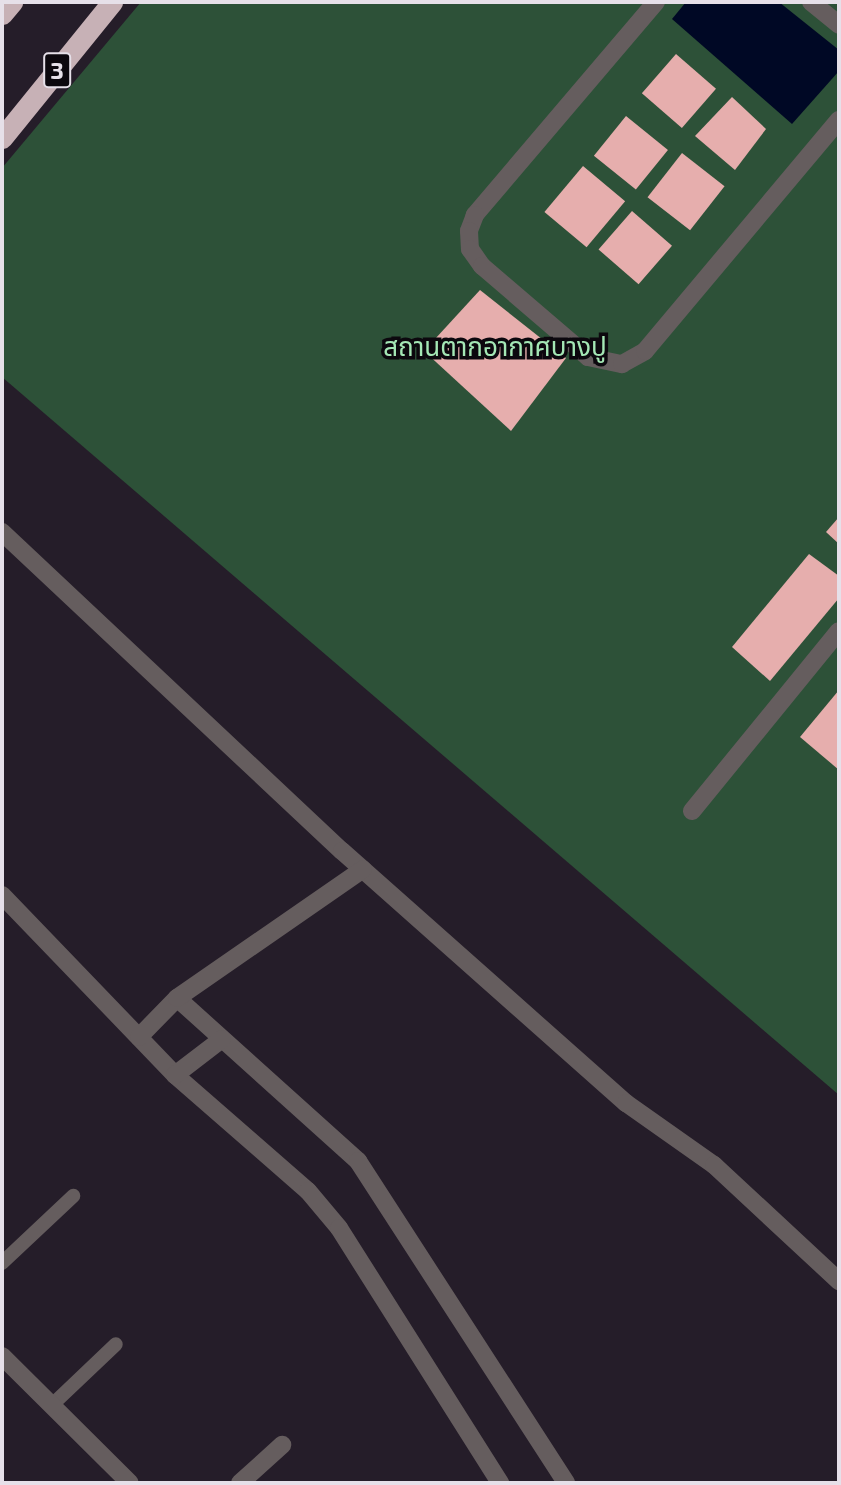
<!DOCTYPE html>
<html>
<head>
<meta charset="utf-8">
<style>
  body { margin:0 }
  #map { position:relative; width:841px; height:1485px; overflow:hidden; background:#251d29; font-family:"Exo 2","Noto Sans Thai",sans-serif }
  div>[style] { position:absolute }
  .green>* { inset:0; background:#2d5138 }
  .water>* { inset:0; background:#000825 }
  .building>* { inset:0; background:#e6aead; transform-origin:0 0 }
  .lane>* { height:14px; margin:-7px; padding:0 7px; transform-origin:7px; border-radius:7px; background:#655d5e }
  .street>* { height:18px; margin:-9px; padding:0 9px; transform-origin:9px; border-radius:9px; background:#655d5e }
  .highway>* { height:21px; margin:-10.5px; padding:0 10.5px; transform-origin:10.5px; border-radius:10.5px; background:#c7b1b6 }
  span { translate:-50% -50%; white-space:nowrap; text-align:center; line-height:1.15; -webkit-text-stroke:7px #0c080e; paint-order:stroke }
  .shield-label span { padding:2px 5px; background:#0c080e; border:2px solid; border-radius:5px; -webkit-text-stroke-width:0 }
  .shield-label { font-size:24px; color:#e6e0e9; font-weight:700 }
  .park-label { font-size:26px; color:#a4e7b5 }
  .frame { position:absolute; inset:0; border:4px solid #e6e0e9; pointer-events:none }
</style>
</head>
<body>
<div id="map">
  <div class="green">
    <i style="clip-path:polygon(141px 2px,839px 2px,839px 1095px,2px 377px,2px 168px)"></i>
  </div>
  <div class="water">
    <i style="clip-path:polygon(686px 2px,779px 2px,839px 50px,839px 71px,792px 124px,672px 19px)"></i>
  </div>
  <div class="building">
    <i style="left:676px;top:54px;width:53px;height:52px;rotate:41deg"></i>
    <i style="clip-path:polygon(732px 97px,766px 129px,735px 170px,695px 136px)"></i>
    <i style="left:626px;top:116px;width:54px;height:51px;rotate:39deg"></i>
    <i style="left:682px;top:153px;width:54px;height:56px;rotate:38deg"></i>
    <i style="left:583px;top:166px;width:55px;height:60px;rotate:40deg"></i>
    <i style="left:632px;top:211px;width:53px;height:51px;rotate:41deg"></i>
    <i style="clip-path:polygon(480px 290px,566px 358px,511px 431px,424px 351px)"></i>
    <i style="clip-path:polygon(839px 517px,839px 544px,826px 532px)"></i>
    <i style="clip-path:polygon(809px 554px,839px 576px,839px 598px,770px 681px,732px 647px)"></i>
    <i style="clip-path:polygon(839px 690px,839px 770px,800px 737px)"></i>
  </div>
  <div class="lane">
    <i style="left:2px;top:1263px;width:98px;rotate:-43.3deg"></i>
    <i style="left:52px;top:1405px;width:88px;rotate:-43.6deg"></i>
  </div>
  <div class="street">
    <i style="left:656px;top:2px;width:280px;rotate:130.4deg"></i>
    <i style="left:475px;top:215px;width:17px;rotate:111deg"></i>
    <i style="left:469px;top:231px;width:18px;rotate:87deg"></i>
    <i style="left:470px;top:249px;width:21px;rotate:55deg"></i>
    <i style="left:482px;top:266px;width:140px;rotate:40.6deg"></i>
    <i style="left:588px;top:357px;width:35px;rotate:12deg"></i>
    <i style="left:622px;top:364px;width:26px;rotate:-29deg"></i>
    <i style="left:645px;top:351px;width:302px;rotate:-50deg"></i>
    <i style="left:811px;top:2px;width:36px;rotate:39deg"></i>
    <i style="left:2px;top:532px;width:466px;rotate:43.2deg"></i>
    <i style="left:342px;top:851px;width:380px;rotate:41.6deg"></i>
    <i style="left:626px;top:1103px;width:108px;rotate:35.2deg"></i>
    <i style="left:714px;top:1165px;width:171px;rotate:42.9deg"></i>
    <i style="left:692px;top:811px;width:232px;rotate:-50.8deg"></i>
    <i style="left:2px;top:895px;width:250px;rotate:46.1deg"></i>
    <i style="left:175px;top:1075px;width:176px;rotate:41.1deg"></i>
    <i style="left:308px;top:1191px;width:48px;rotate:50deg"></i>
    <i style="left:339px;top:1228px;width:302px;rotate:57.7deg"></i>
    <i style="left:177px;top:998px;width:244px;rotate:42deg"></i>
    <i style="left:358px;top:1161px;width:383px;rotate:57.1deg"></i>
    <i style="left:139px;top:1037px;width:54px;rotate:-45.7deg"></i>
    <i style="left:177px;top:998px;width:226px;rotate:-34.7deg"></i>
    <i style="left:175px;top:1075px;width:59px;rotate:-37.5deg"></i>
    <i style="left:2px;top:1356px;width:180px;rotate:44.8deg"></i>
    <i style="left:240px;top:1483px;width:57px;rotate:-42.1deg"></i>
  </div>
  <div class="highway">
    <i style="left:2px;top:14px;width:16px;rotate:-50deg"></i>
    <i style="left:2px;top:138px;width:175px;rotate:-51deg"></i>
  </div>
  <div class="shield-label">
    <span style="left:57px;top:70px">3</span>
  </div>
  <div class="park-label">
    <span style="left:495px;top:346px">สถานตากอากาศบางปู</span>
  </div>
  <div class="frame"></div>
</div>
</body>
</html>
